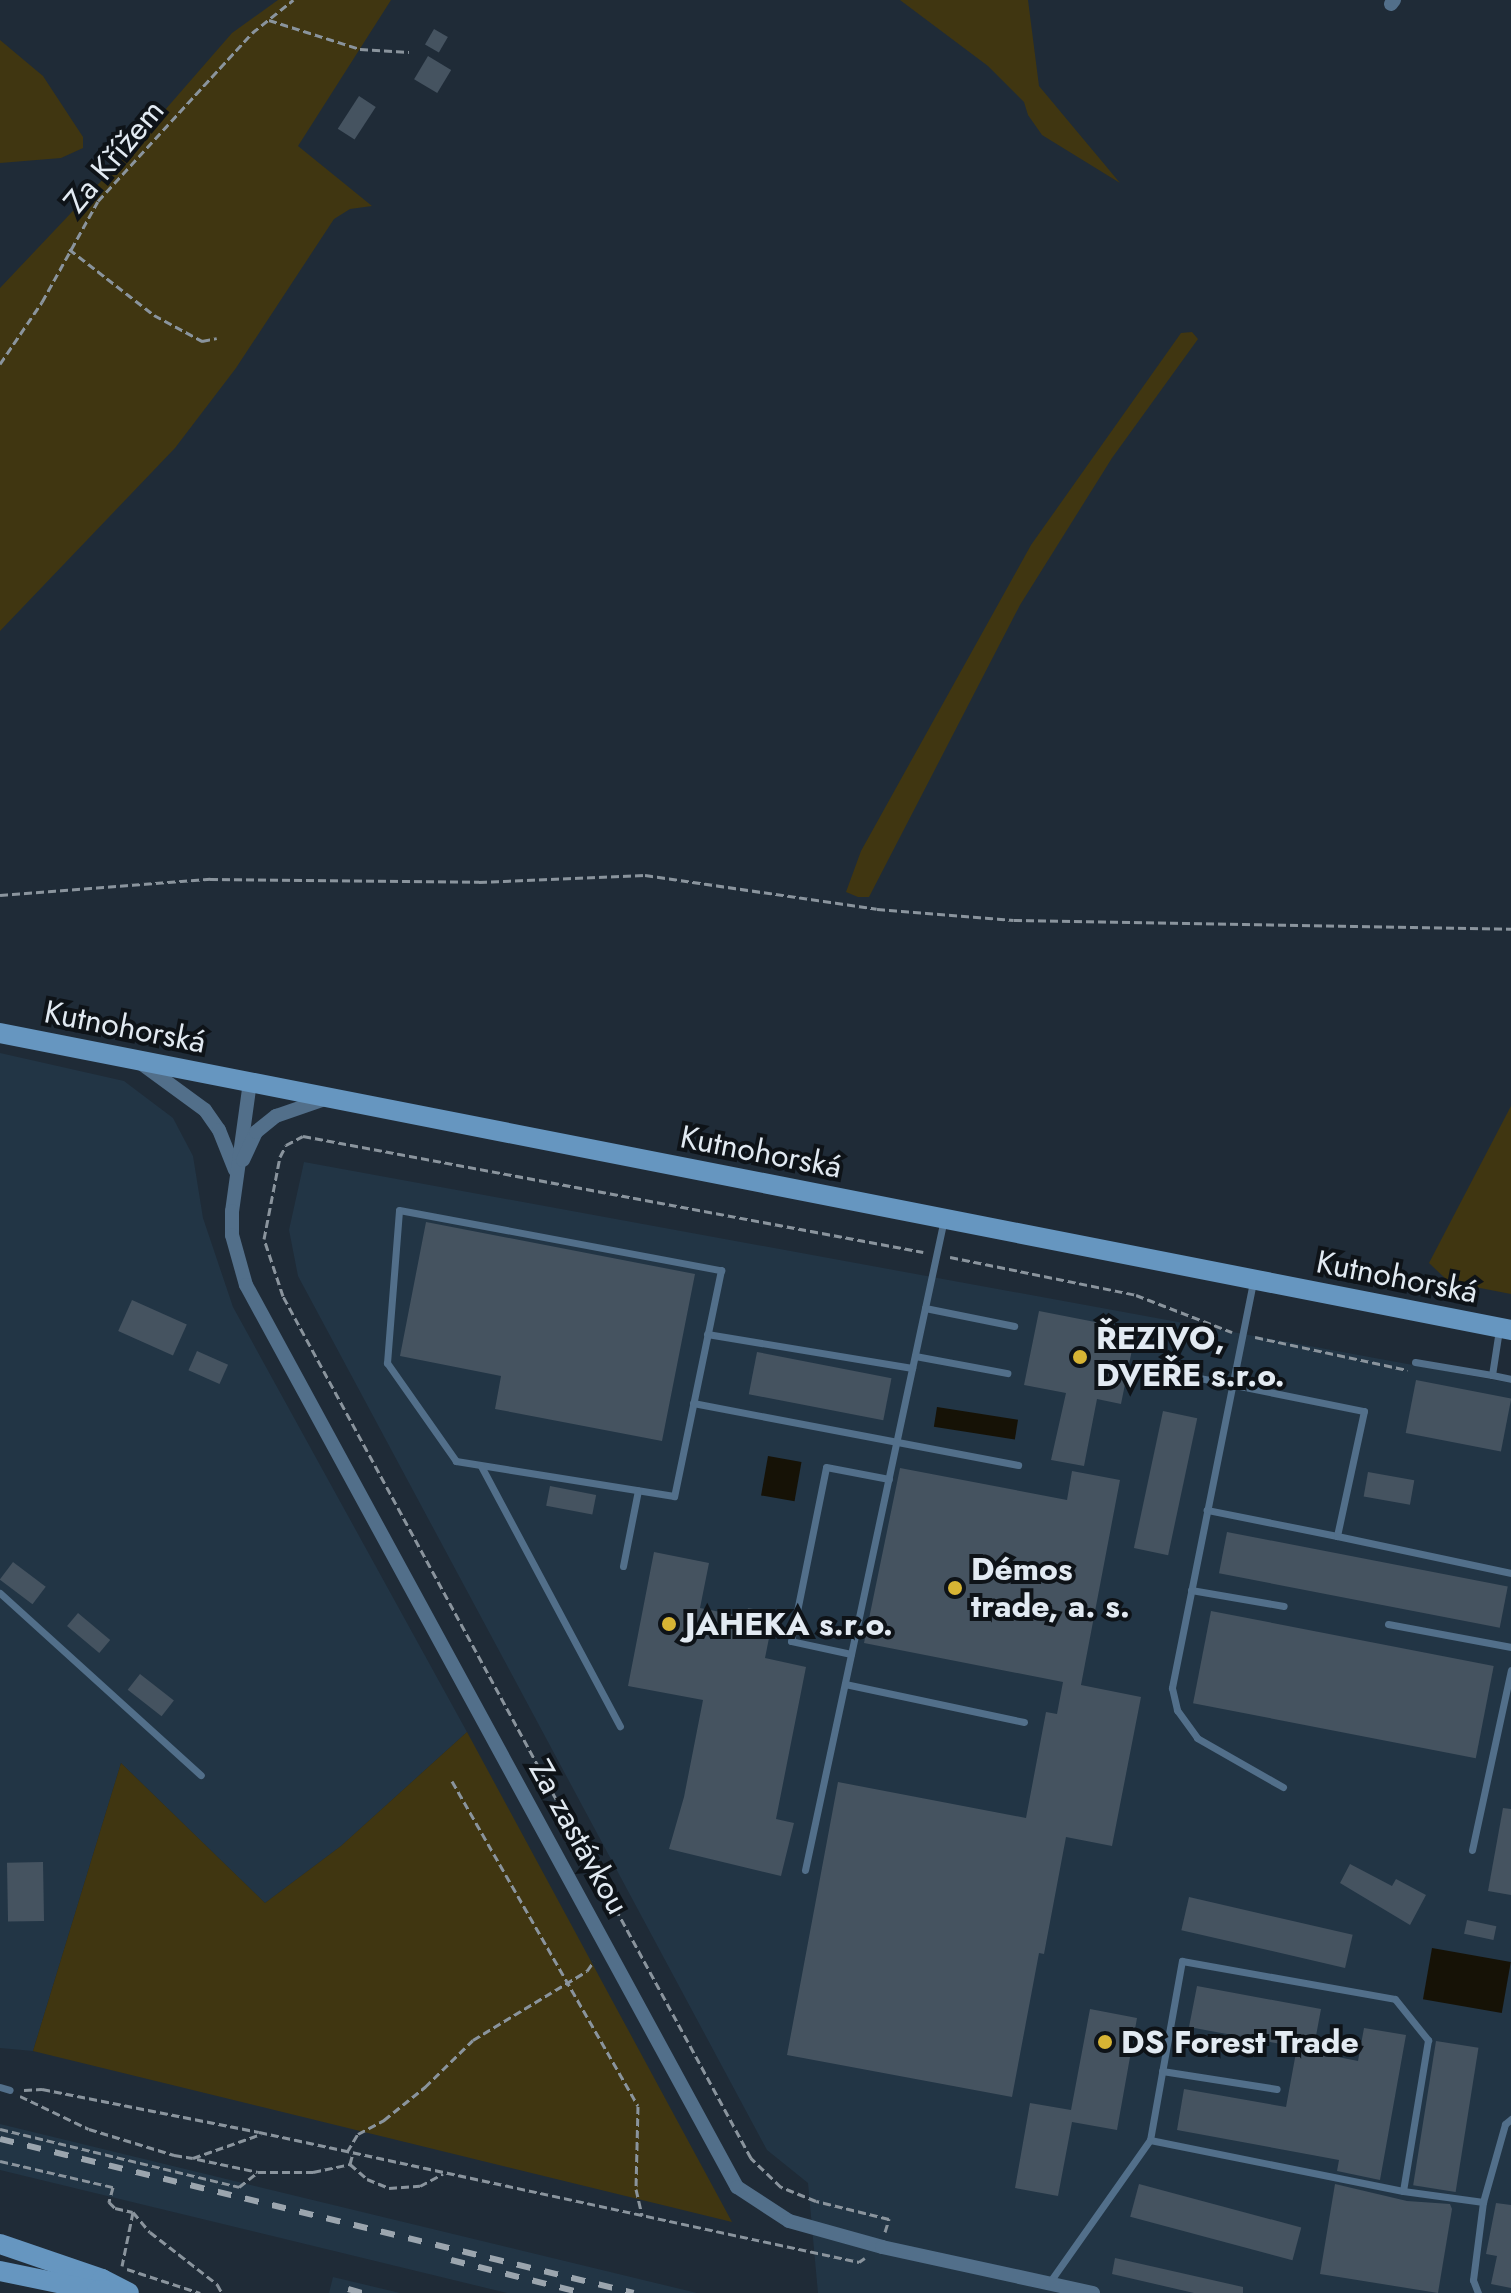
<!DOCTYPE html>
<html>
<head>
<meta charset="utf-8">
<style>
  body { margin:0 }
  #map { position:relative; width:1511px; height:2293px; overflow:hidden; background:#1f2b37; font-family:Jost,sans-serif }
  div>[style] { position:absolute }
  .built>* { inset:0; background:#223545 }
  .green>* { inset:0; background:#403611 }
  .water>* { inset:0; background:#161206; transform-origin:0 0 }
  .building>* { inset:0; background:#455360; transform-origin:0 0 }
  .path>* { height:3px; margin-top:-1.5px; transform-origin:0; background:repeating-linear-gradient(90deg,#8a949d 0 8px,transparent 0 12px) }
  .lane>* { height:7px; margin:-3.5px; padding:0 3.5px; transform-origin:3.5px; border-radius:3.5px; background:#526f8a }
  .street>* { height:14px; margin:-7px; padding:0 7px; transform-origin:7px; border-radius:7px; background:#526f8a }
  .secondary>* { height:20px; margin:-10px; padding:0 10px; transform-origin:10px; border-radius:10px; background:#6696c0 }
  .rail>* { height:6px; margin-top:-3px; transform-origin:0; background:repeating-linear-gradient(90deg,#9ba5ae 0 14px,transparent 0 28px) }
  .dots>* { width:22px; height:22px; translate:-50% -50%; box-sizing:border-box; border:4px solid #0e1318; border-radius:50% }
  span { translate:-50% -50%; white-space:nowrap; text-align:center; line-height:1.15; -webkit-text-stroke:8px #0e1318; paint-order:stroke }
  .street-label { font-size:32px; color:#e2eaf2 }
  .poi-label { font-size:32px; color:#e2eaf2; font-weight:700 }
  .left { translate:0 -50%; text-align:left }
</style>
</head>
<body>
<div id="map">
  <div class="built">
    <i style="clip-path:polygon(0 1053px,124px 1081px,173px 1118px,193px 1156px,203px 1218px,233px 1307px,467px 1732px,341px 1846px,265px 1903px,121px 1763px,33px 2051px,0 2048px)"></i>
    <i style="clip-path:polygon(304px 1162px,1511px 1383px,1511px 2293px,818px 2293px,808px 2183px,767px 2150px,298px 1276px,289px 1230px)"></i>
    <i style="clip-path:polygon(0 2124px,259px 2187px,697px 2293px,507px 2293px,0 2170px)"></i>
    <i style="clip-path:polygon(333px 2277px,400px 2293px,329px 2293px)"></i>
  </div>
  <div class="green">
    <i style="clip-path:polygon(278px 0,391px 0,298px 146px,372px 206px,350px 209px,334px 219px,236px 368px,175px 448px,0 631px,0 288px,124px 157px,232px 33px)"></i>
    <i style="clip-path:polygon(900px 0,1028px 0,1039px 86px,1120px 183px,1042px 135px,1028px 115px,1024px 102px,988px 66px)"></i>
    <i style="clip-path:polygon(0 40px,43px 76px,83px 137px,83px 148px,61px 158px,0 163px)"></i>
    <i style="clip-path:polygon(1192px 332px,1198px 339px,1112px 458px,1020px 605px,869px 897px,858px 897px,846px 892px,861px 851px,1031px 545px,1181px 333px)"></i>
    <i style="clip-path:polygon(1511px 1106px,1511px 1294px,1449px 1282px,1429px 1263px)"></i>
    <i style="clip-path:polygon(467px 1732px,732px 2222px,33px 2051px,121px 1763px,265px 1903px,341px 1846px)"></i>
  </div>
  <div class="water">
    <i style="left:937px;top:1407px;width:82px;height:20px;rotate:9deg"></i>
    <i style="left:768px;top:1456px;width:34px;height:40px;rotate:10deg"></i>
    <i style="left:1432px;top:1948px;width:80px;height:52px;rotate:10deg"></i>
  </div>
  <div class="building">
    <i style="left:434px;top:29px;width:16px;height:18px;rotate:30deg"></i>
    <i style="left:428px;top:56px;width:27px;height:27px;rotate:31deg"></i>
    <i style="left:359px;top:96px;width:20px;height:39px;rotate:33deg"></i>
    <i style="clip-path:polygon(426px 1222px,695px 1274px,662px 1441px,495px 1409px,501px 1376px,400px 1356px)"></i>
    <i style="left:132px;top:1300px;width:60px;height:34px;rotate:24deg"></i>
    <i style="clip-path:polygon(1039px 1311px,1136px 1330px,1121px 1404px,1097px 1399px,1084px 1466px,1051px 1460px,1066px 1393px,1024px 1385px)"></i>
    <i style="left:197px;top:1351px;width:34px;height:21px;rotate:24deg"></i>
    <i style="left:757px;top:1352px;width:137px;height:43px;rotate:11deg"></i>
    <i style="left:1416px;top:1380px;width:97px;height:54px;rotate:11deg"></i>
    <i style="left:1163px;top:1411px;width:35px;height:140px;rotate:12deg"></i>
    <i style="clip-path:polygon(900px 1468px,1067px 1500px,1072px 1471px,1120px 1480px,1081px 1685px,1141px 1697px,1112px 1846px,1066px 1837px,1044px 1954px,1039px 1953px,1012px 2097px,787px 2055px,838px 1782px,1026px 1818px,1046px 1712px,1057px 1714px,1063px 1682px,864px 1643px)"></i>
    <i style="left:1368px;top:1472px;width:47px;height:25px;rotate:10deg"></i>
    <i style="left:550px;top:1486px;width:47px;height:20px;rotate:11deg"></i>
    <i style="left:1227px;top:1532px;width:286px;height:42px;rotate:11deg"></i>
    <i style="clip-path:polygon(654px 1552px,709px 1563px,700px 1608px,746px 1617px,748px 1608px,774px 1613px,765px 1658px,806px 1667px,776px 1819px,794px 1823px,781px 1876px,669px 1849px,684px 1797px,703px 1700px,628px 1686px)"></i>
    <i style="left:13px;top:1562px;width:41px;height:22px;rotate:37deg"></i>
    <i style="left:1211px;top:1611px;width:288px;height:94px;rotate:11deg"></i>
    <i style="left:78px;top:1613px;width:42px;height:17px;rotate:40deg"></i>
    <i style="left:140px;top:1674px;width:43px;height:20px;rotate:38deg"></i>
    <i style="clip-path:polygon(1503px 1808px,1511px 1809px,1511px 1895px,1488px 1891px)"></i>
    <i style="left:43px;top:1862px;width:59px;height:36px;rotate:89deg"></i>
    <i style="clip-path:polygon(1350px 1864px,1392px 1886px,1396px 1879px,1426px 1895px,1410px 1925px,1340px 1883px)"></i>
    <i style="left:1189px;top:1897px;width:168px;height:34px;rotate:13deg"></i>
    <i style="left:1467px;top:1920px;width:30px;height:14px;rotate:12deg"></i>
    <i style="clip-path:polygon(1197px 1986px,1321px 2009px,1313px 2052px,1358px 2061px,1364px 2028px,1406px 2035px,1380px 2180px,1337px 2171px,1339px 2160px,1177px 2130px,1184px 2089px,1286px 2107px,1297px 2047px,1189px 2027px)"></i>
    <i style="clip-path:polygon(1090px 2009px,1137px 2018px,1117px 2130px,1072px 2122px,1058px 2196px,1015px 2188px,1030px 2103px,1071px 2110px)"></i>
    <i style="left:1436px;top:2041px;width:43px;height:146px;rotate:9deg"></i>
    <i style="left:1139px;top:2184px;width:168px;height:34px;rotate:15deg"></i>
    <i style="clip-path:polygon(1335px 2184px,1407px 2201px,1450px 2204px,1452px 2209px,1438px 2293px,1320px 2274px)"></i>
    <i style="clip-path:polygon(1496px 2203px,1511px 2205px,1511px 2288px,1491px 2284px,1497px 2256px,1486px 2254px)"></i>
    <i style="clip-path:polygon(1115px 2258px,1243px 2287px,1243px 2293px,1194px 2293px,1112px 2274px)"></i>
  </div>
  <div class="path">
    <i style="left:269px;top:20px;width:96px;rotate:17.7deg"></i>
    <i style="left:360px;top:49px;width:49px;rotate:3.5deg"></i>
    <i style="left:69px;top:249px;width:108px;rotate:37.8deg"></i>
    <i style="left:154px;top:315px;width:55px;rotate:28.4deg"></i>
    <i style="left:202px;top:341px;width:15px;rotate:-11deg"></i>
    <i style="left:0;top:364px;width:75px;rotate:-55.9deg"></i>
    <i style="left:42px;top:302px;width:115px;rotate:-61deg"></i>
    <i style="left:98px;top:201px;width:228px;rotate:-47.5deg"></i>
    <i style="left:252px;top:33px;width:53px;rotate:-38.8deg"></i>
    <i style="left:0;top:895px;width:211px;rotate:-4.4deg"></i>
    <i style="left:210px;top:879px;width:269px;rotate:0.6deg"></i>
    <i style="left:479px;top:882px;width:166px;rotate:-2.4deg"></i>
    <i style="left:645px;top:875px;width:234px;rotate:8.3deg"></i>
    <i style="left:877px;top:909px;width:137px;rotate:4.6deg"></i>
    <i style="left:1014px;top:920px;width:497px;rotate:1deg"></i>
    <i style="left:950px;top:1257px;width:190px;rotate:11.5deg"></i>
    <i style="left:1136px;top:1295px;width:103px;rotate:21.1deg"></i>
    <i style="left:1255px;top:1337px;width:156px;rotate:12.2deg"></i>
    <i style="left:452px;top:1781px;width:374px;rotate:60.2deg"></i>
    <i style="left:638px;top:2106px;width:83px;rotate:91.4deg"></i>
    <i style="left:636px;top:2189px;width:27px;rotate:77deg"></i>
    <i style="left:24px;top:2090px;width:18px;rotate:-3deg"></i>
    <i style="left:42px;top:2089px;width:221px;rotate:11.2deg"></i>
    <i style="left:259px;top:2132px;width:614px;rotate:12.23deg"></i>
    <i style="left:859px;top:2262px;width:7px;rotate:-34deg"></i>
    <i style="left:20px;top:2096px;width:76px;rotate:25.6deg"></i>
    <i style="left:89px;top:2129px;width:89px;rotate:17deg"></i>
    <i style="left:174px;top:2155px;width:19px;rotate:9deg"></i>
    <i style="left:193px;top:2158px;width:72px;rotate:-19.4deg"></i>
    <i style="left:0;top:2129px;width:246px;rotate:13.6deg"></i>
    <i style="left:239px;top:2187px;width:24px;rotate:-38deg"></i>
    <i style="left:347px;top:2152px;width:21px;rotate:-59deg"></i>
    <i style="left:358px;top:2134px;width:30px;rotate:-28deg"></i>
    <i style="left:384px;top:2120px;width:53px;rotate:-38.8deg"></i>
    <i style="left:425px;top:2087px;width:67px;rotate:-44.4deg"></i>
    <i style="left:473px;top:2040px;width:133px;rotate:-31.2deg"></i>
    <i style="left:587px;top:1971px;width:12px;rotate:-55deg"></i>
    <i style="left:197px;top:2159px;width:62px;rotate:12deg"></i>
    <i style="left:258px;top:2172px;width:55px"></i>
    <i style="left:313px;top:2172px;width:38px;rotate:-12deg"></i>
    <i style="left:350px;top:2164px;width:11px;rotate:-75deg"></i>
    <i style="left:0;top:2161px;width:116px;rotate:13deg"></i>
    <i style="left:113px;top:2187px;width:16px;rotate:105deg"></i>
    <i style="left:109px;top:2202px;width:8px;rotate:45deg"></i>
    <i style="left:115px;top:2208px;width:18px;rotate:13deg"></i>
    <i style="left:133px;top:2212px;width:55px;rotate:101.5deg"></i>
    <i style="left:350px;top:2164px;width:23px;rotate:41deg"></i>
    <i style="left:367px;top:2179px;width:24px;rotate:22deg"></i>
    <i style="left:389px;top:2188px;width:31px;rotate:-4deg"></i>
    <i style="left:420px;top:2186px;width:26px;rotate:-28deg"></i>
    <i style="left:133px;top:2212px;width:26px;rotate:50deg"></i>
    <i style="left:150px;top:2232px;width:85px;rotate:37.8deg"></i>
    <i style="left:217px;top:2284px;width:10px;rotate:61deg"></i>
    <i style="left:885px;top:2232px;width:14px;rotate:-73deg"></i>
    <i style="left:889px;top:2219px;width:75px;rotate:-166.1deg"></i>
    <i style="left:816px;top:2201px;width:38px;rotate:-158deg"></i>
    <i style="left:781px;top:2187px;width:42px;rotate:-136deg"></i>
    <i style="left:751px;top:2158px;width:981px;rotate:-118.5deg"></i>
    <i style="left:283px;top:1296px;width:60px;rotate:-108.4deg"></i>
    <i style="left:264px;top:1239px;width:84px;rotate:-79deg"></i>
    <i style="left:280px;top:1157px;width:13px;rotate:-63deg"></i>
    <i style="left:286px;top:1145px;width:19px;rotate:-28deg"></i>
    <i style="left:303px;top:1136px;width:631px;rotate:10.6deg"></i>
    <i style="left:127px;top:2269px;width:77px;rotate:18.2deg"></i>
  </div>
  <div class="lane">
    <i style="left:399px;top:1210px;width:328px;rotate:10.6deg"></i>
    <i style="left:721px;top:1270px;width:231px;rotate:101.7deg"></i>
    <i style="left:674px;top:1496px;width:221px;rotate:-170.9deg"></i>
    <i style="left:456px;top:1461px;width:120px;rotate:-125.1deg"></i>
    <i style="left:387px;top:1363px;width:153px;rotate:-85.5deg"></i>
    <i style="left:1253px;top:1282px;width:414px;rotate:101.3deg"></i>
    <i style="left:1172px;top:1688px;width:23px;rotate:77deg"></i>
    <i style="left:1177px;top:1710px;width:34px;rotate:54deg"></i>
    <i style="left:1197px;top:1738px;width:99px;rotate:29.7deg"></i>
    <i style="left:925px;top:1308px;width:91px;rotate:11.4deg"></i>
    <i style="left:707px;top:1334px;width:208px;rotate:9.4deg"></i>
    <i style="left:915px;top:1356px;width:94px;rotate:10.5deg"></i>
    <i style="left:1415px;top:1362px;width:78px;rotate:9.6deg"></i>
    <i style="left:1492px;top:1375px;width:46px;rotate:-81.2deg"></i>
    <i style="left:1160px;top:1370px;width:208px;rotate:11.4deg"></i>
    <i style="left:1364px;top:1411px;width:128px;rotate:102.2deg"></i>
    <i style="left:1337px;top:1536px;width:133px;rotate:-168.7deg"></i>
    <i style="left:1492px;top:1375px;width:19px;rotate:12deg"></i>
    <i style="left:693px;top:1403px;width:331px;rotate:10.8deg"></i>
    <i style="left:481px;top:1466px;width:295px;rotate:61.9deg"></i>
    <i style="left:1337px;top:1536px;width:178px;rotate:12deg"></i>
    <i style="left:623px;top:1566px;width:77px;rotate:-78.8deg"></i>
    <i style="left:1191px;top:1590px;width:94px;rotate:9.8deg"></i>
    <i style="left:0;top:1593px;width:271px;rotate:42.2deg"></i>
    <i style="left:1388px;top:1624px;width:125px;rotate:10.6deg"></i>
    <i style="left:851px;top:1654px;width:61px;rotate:-167.8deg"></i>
    <i style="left:791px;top:1641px;width:177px;rotate:-78.6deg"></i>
    <i style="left:826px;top:1467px;width:64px;rotate:10.8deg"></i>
    <i style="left:845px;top:1684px;width:183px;rotate:12deg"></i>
    <i style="left:1472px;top:1850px;width:184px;rotate:-77.8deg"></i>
    <i style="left:805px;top:1870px;width:666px;rotate:-77.95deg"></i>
    <i style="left:1162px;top:2071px;width:116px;rotate:8.9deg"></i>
    <i style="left:0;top:2087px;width:10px;rotate:17deg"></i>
    <i style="left:1150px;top:2140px;width:258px;rotate:11.4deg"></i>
    <i style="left:1403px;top:2191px;width:81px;rotate:7.8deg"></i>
    <i style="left:1049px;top:2283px;width:175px;rotate:-54.8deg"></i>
    <i style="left:1150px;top:2140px;width:182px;rotate:-79.9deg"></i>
    <i style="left:1182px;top:1961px;width:216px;rotate:10.1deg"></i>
    <i style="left:1395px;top:1999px;width:53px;rotate:51.2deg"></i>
    <i style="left:1428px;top:2040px;width:153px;rotate:99.4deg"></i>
    <i style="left:1478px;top:2293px;width:14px;rotate:-111deg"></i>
    <i style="left:1473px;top:2280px;width:79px;rotate:-82.7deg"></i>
    <i style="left:1483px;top:2202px;width:81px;rotate:-74.2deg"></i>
    <i style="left:1505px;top:2124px;width:8px;rotate:-40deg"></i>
  </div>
  <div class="street">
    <i style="left:1391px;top:4px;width:5px;rotate:-53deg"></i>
    <i style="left:138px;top:1061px;width:83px;rotate:36.2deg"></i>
    <i style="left:205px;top:1110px;width:24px;rotate:55deg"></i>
    <i style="left:219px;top:1130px;width:43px;rotate:68.2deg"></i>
    <i style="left:250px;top:1082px;width:130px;rotate:97.9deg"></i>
    <i style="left:232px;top:1211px;width:24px;rotate:90deg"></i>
    <i style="left:232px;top:1235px;width:52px;rotate:74.4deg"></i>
    <i style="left:246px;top:1285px;width:1027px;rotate:61.44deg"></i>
    <i style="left:737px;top:2187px;width:62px;rotate:33.2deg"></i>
    <i style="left:789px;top:2221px;width:97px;rotate:15.6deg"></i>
    <i style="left:882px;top:2247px;width:216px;rotate:12.3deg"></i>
    <i style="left:243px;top:1160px;width:31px;rotate:-65deg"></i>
    <i style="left:256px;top:1132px;width:26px;rotate:-39deg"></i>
    <i style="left:276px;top:1116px;width:55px;rotate:-19.1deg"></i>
  </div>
  <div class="secondary">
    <i style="left:0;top:1033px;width:1540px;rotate:11.12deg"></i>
    <i style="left:0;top:2244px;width:108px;rotate:18.9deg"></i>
    <i style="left:102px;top:2279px;width:30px;rotate:27deg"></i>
    <i style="left:0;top:2271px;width:99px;rotate:11.7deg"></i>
    <i style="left:97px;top:2291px;width:21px;rotate:-5deg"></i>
  </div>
  <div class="rail">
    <i style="left:0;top:2139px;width:652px;rotate:13.65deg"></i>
    <i style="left:451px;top:2260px;width:135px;rotate:14.1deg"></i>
    <i style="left:348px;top:2289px;width:15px;rotate:16deg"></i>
  </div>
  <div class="dots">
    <i style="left:1080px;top:1357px;background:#d7b434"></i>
    <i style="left:955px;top:1588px;background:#d7b434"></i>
    <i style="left:669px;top:1624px;background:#d7b434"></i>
    <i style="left:1105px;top:2042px;background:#d7b434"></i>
  </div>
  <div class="street-label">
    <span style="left:114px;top:156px;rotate:-50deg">Za Křížem</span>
    <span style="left:125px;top:1027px;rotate:11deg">Kutnohorská</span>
    <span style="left:761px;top:1152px;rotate:11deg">Kutnohorská</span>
    <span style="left:1397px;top:1277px;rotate:11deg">Kutnohorská</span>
    <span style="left:579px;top:1837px;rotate:61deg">Za zastávkou</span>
  </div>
  <div class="poi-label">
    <span class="left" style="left:1096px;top:1357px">ŘEZIVO,<br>DVEŘE s.r.o.</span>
    <span class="left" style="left:971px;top:1588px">Démos<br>trade, a. s.</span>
    <span class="left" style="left:685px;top:1624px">JAHEKA s.r.o.</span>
    <span class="left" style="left:1121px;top:2042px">DS Forest Trade</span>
  </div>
</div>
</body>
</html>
